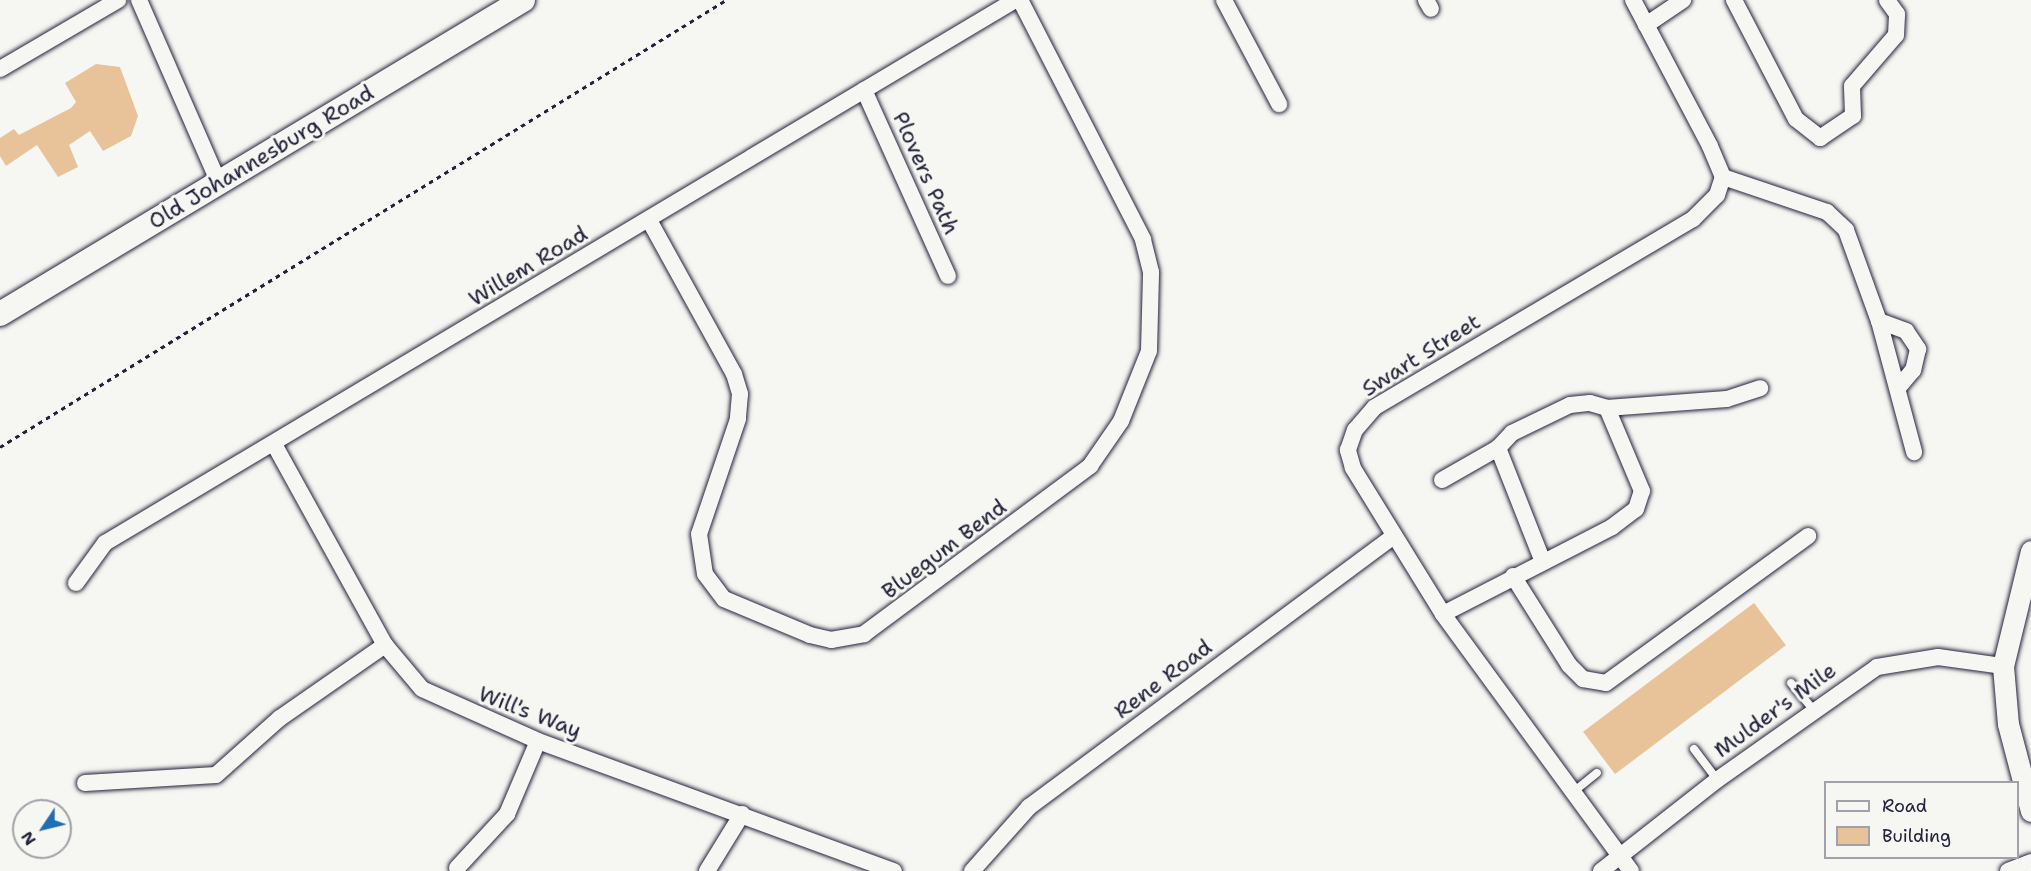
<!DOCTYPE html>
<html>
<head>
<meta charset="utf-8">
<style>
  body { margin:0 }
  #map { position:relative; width:2031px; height:871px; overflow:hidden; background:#f6f6f2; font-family:"Shantell Sans",sans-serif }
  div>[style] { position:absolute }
  .building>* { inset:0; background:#e8c399; transform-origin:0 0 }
  .path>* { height:3px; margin-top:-1.5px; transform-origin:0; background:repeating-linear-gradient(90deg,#22223b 0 4.5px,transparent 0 9px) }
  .roads { filter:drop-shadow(0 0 2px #22223b) drop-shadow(0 0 2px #22223b) }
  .service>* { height:8px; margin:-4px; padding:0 4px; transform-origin:4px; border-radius:4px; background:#f6f6f2 }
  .minor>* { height:16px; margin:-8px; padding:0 8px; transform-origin:8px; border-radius:8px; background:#f6f6f2 }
  .tertiary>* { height:21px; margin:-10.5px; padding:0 10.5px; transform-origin:10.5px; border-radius:10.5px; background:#f6f6f2 }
  .secondary>* { height:24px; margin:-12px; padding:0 12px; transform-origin:12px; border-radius:12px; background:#f6f6f2 }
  span { translate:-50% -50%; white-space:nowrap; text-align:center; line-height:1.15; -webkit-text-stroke:6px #f6f6f2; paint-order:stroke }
  .street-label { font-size:22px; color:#22223b }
  .legend { position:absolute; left:1824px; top:781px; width:195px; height:78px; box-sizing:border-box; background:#f6f6f2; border:2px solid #a1a1a9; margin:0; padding:8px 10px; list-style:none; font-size:18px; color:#22223b }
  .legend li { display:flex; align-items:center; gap:12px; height:30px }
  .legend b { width:30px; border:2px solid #a1a1a9 }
  .north { position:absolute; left:12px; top:799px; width:60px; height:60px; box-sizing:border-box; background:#f6f6f2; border:2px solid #a1a1a9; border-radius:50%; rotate:235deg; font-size:16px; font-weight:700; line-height:24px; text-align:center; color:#22223b }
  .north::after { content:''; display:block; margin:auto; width:21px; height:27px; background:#1f6fb2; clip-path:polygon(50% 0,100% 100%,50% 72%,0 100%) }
</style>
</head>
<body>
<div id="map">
  <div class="building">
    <i style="clip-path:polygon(96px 64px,120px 67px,138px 116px,131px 136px,103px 151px,90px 131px,69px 145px,78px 167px,58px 177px,37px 145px,6px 166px,0 156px,0 138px,14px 129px,19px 135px,71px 108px,76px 102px,65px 83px)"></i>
    <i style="left:1754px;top:603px;width:53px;height:214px;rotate:53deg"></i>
  </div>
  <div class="path">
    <i style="left:0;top:447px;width:853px;rotate:-31.62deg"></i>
  </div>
  <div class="roads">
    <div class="service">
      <i style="left:1791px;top:683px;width:34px;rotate:50deg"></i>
      <i style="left:1694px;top:749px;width:39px;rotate:53deg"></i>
      <i style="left:1572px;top:793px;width:32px;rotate:-39deg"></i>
    </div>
    <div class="minor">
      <i style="left:139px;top:0;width:197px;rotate:66.4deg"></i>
      <i style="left:1224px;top:0;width:118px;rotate:62.1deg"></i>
      <i style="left:1426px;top:0;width:10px;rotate:61deg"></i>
      <i style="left:1734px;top:0;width:134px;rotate:62.5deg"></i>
      <i style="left:1796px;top:119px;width:31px;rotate:38deg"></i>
      <i style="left:1820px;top:138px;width:40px;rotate:-34deg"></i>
      <i style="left:1853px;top:116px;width:30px;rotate:-92deg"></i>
      <i style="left:1852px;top:86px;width:67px;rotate:-49.2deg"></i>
      <i style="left:1896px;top:35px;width:21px;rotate:-87deg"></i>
      <i style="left:1897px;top:14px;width:17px;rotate:-126deg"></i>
      <i style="left:1646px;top:25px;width:45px;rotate:-34deg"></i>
      <i style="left:0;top:69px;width:137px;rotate:-30.3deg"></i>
      <i style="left:864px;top:90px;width:204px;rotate:65.7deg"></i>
      <i style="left:1723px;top:177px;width:110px;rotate:18.6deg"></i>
      <i style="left:1827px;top:212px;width:26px;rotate:43deg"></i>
      <i style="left:1846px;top:230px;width:97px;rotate:70.1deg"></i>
      <i style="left:1879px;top:321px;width:136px;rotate:75deg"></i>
      <i style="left:649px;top:220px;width:176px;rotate:61.1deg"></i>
      <i style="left:734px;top:374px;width:21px;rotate:73deg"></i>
      <i style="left:740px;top:394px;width:25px;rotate:95deg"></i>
      <i style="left:738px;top:419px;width:121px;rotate:108.7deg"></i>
      <i style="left:699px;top:534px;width:40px;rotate:81.5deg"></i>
      <i style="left:705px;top:574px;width:31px;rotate:53deg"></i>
      <i style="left:724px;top:599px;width:93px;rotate:22.7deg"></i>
      <i style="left:810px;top:635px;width:22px;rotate:13deg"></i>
      <i style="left:831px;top:640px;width:34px;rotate:-10deg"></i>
      <i style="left:864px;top:634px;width:282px;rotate:-36.6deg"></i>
      <i style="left:1090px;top:466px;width:55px;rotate:-55.4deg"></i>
      <i style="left:1121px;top:421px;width:75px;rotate:-68.2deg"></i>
      <i style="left:1149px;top:351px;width:79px;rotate:-88.5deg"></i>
      <i style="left:1151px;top:272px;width:34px;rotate:-104deg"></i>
      <i style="left:1143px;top:239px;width:269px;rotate:-117.2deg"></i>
      <i style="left:1879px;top:321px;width:29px;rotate:20deg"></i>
      <i style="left:1906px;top:331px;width:22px;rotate:56deg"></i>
      <i style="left:1918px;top:349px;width:22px;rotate:103deg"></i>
      <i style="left:1913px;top:370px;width:23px;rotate:130deg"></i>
      <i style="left:274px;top:444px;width:230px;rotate:61.1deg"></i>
      <i style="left:385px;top:645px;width:57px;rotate:49.9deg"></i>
      <i style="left:422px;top:689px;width:127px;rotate:24.1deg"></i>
      <i style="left:538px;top:741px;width:379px;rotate:20.1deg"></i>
      <i style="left:1442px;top:480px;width:64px;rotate:-29.7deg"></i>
      <i style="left:1543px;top:562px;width:123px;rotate:-111.5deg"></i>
      <i style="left:1498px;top:448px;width:21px;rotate:-47deg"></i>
      <i style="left:1512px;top:433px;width:64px;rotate:-25.8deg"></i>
      <i style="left:1570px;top:405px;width:20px;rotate:-6deg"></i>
      <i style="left:1590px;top:403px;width:18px;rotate:16deg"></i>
      <i style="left:1607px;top:408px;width:120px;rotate:-4.3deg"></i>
      <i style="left:1727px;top:399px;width:35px;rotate:-18deg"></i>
      <i style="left:1513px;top:576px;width:105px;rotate:57.8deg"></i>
      <i style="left:1569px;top:665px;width:20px;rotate:45deg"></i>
      <i style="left:1583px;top:679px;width:23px;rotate:10deg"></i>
      <i style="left:1606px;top:683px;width:250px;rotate:-36deg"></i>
      <i style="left:76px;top:583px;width:49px;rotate:-54.1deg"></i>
      <i style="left:105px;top:543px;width:1060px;rotate:-30.82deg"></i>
      <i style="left:1443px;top:614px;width:190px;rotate:-27.2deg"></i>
      <i style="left:1612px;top:527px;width:30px;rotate:-37deg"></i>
      <i style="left:1636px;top:509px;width:19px;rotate:-72deg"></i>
      <i style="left:1642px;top:491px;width:90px;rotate:-112.9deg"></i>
      <i style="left:85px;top:783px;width:131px;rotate:-3.5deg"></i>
      <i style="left:216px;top:775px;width:86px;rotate:-41.7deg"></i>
      <i style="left:280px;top:718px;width:128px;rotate:-34.8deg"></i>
      <i style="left:457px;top:868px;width:74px;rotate:-47.2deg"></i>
      <i style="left:507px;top:814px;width:79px;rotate:-67deg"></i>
      <i style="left:707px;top:871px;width:67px;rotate:-58.4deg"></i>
      <i style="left:972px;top:871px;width:86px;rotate:-48.3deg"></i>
      <i style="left:1029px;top:807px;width:453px;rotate:-36.6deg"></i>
      <i style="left:1601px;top:871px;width:147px;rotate:-38.1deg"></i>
      <i style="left:1717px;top:780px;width:196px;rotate:-35.2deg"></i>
      <i style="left:1877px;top:667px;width:62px;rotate:-9.3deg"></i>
      <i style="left:1938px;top:657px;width:66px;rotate:7.9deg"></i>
      <i style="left:1631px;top:871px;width:318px;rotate:-126.2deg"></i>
      <i style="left:1443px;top:614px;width:172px;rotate:-121.7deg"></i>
      <i style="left:1353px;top:468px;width:19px;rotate:-106deg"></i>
      <i style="left:1348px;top:450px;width:21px;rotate:-71deg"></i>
      <i style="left:1355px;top:430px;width:30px;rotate:-49deg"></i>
      <i style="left:1375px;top:407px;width:369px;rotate:-30.6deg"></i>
      <i style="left:1693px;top:219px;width:34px;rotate:-45deg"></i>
      <i style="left:1717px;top:195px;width:19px;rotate:-72deg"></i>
      <i style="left:1723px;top:177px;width:34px;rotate:-113deg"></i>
      <i style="left:1710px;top:146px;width:165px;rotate:-117.8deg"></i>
      <i style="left:2008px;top:871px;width:25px;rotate:-21deg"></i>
    </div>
    <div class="tertiary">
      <i style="left:2031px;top:551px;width:118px;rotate:103.7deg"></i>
      <i style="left:2003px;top:666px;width:58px;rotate:85.1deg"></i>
      <i style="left:2008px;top:724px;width:90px;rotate:75.2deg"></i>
    </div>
    <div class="secondary">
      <i style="left:0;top:314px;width:610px;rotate:-30.98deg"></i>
    </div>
  </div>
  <div class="street-label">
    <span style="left:261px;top:157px;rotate:-31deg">Old Johannesburg Road</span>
    <span style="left:926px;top:173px;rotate:66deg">Plovers Path</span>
    <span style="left:528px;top:266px;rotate:-31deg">Willem Road</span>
    <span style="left:1421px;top:355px;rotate:-32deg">Swart Street</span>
    <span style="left:944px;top:549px;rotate:-37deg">Bluegum Bend</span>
    <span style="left:1163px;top:679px;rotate:-37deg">Rene Road</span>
    <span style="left:1775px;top:710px;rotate:-36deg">Mulder's Mile</span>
    <span style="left:530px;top:712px;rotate:21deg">Will's Way</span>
  </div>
  <ul class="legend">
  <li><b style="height:8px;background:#f6f6f2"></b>Road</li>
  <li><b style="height:16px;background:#e8c399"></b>Building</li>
  </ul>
  <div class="north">N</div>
</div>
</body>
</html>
